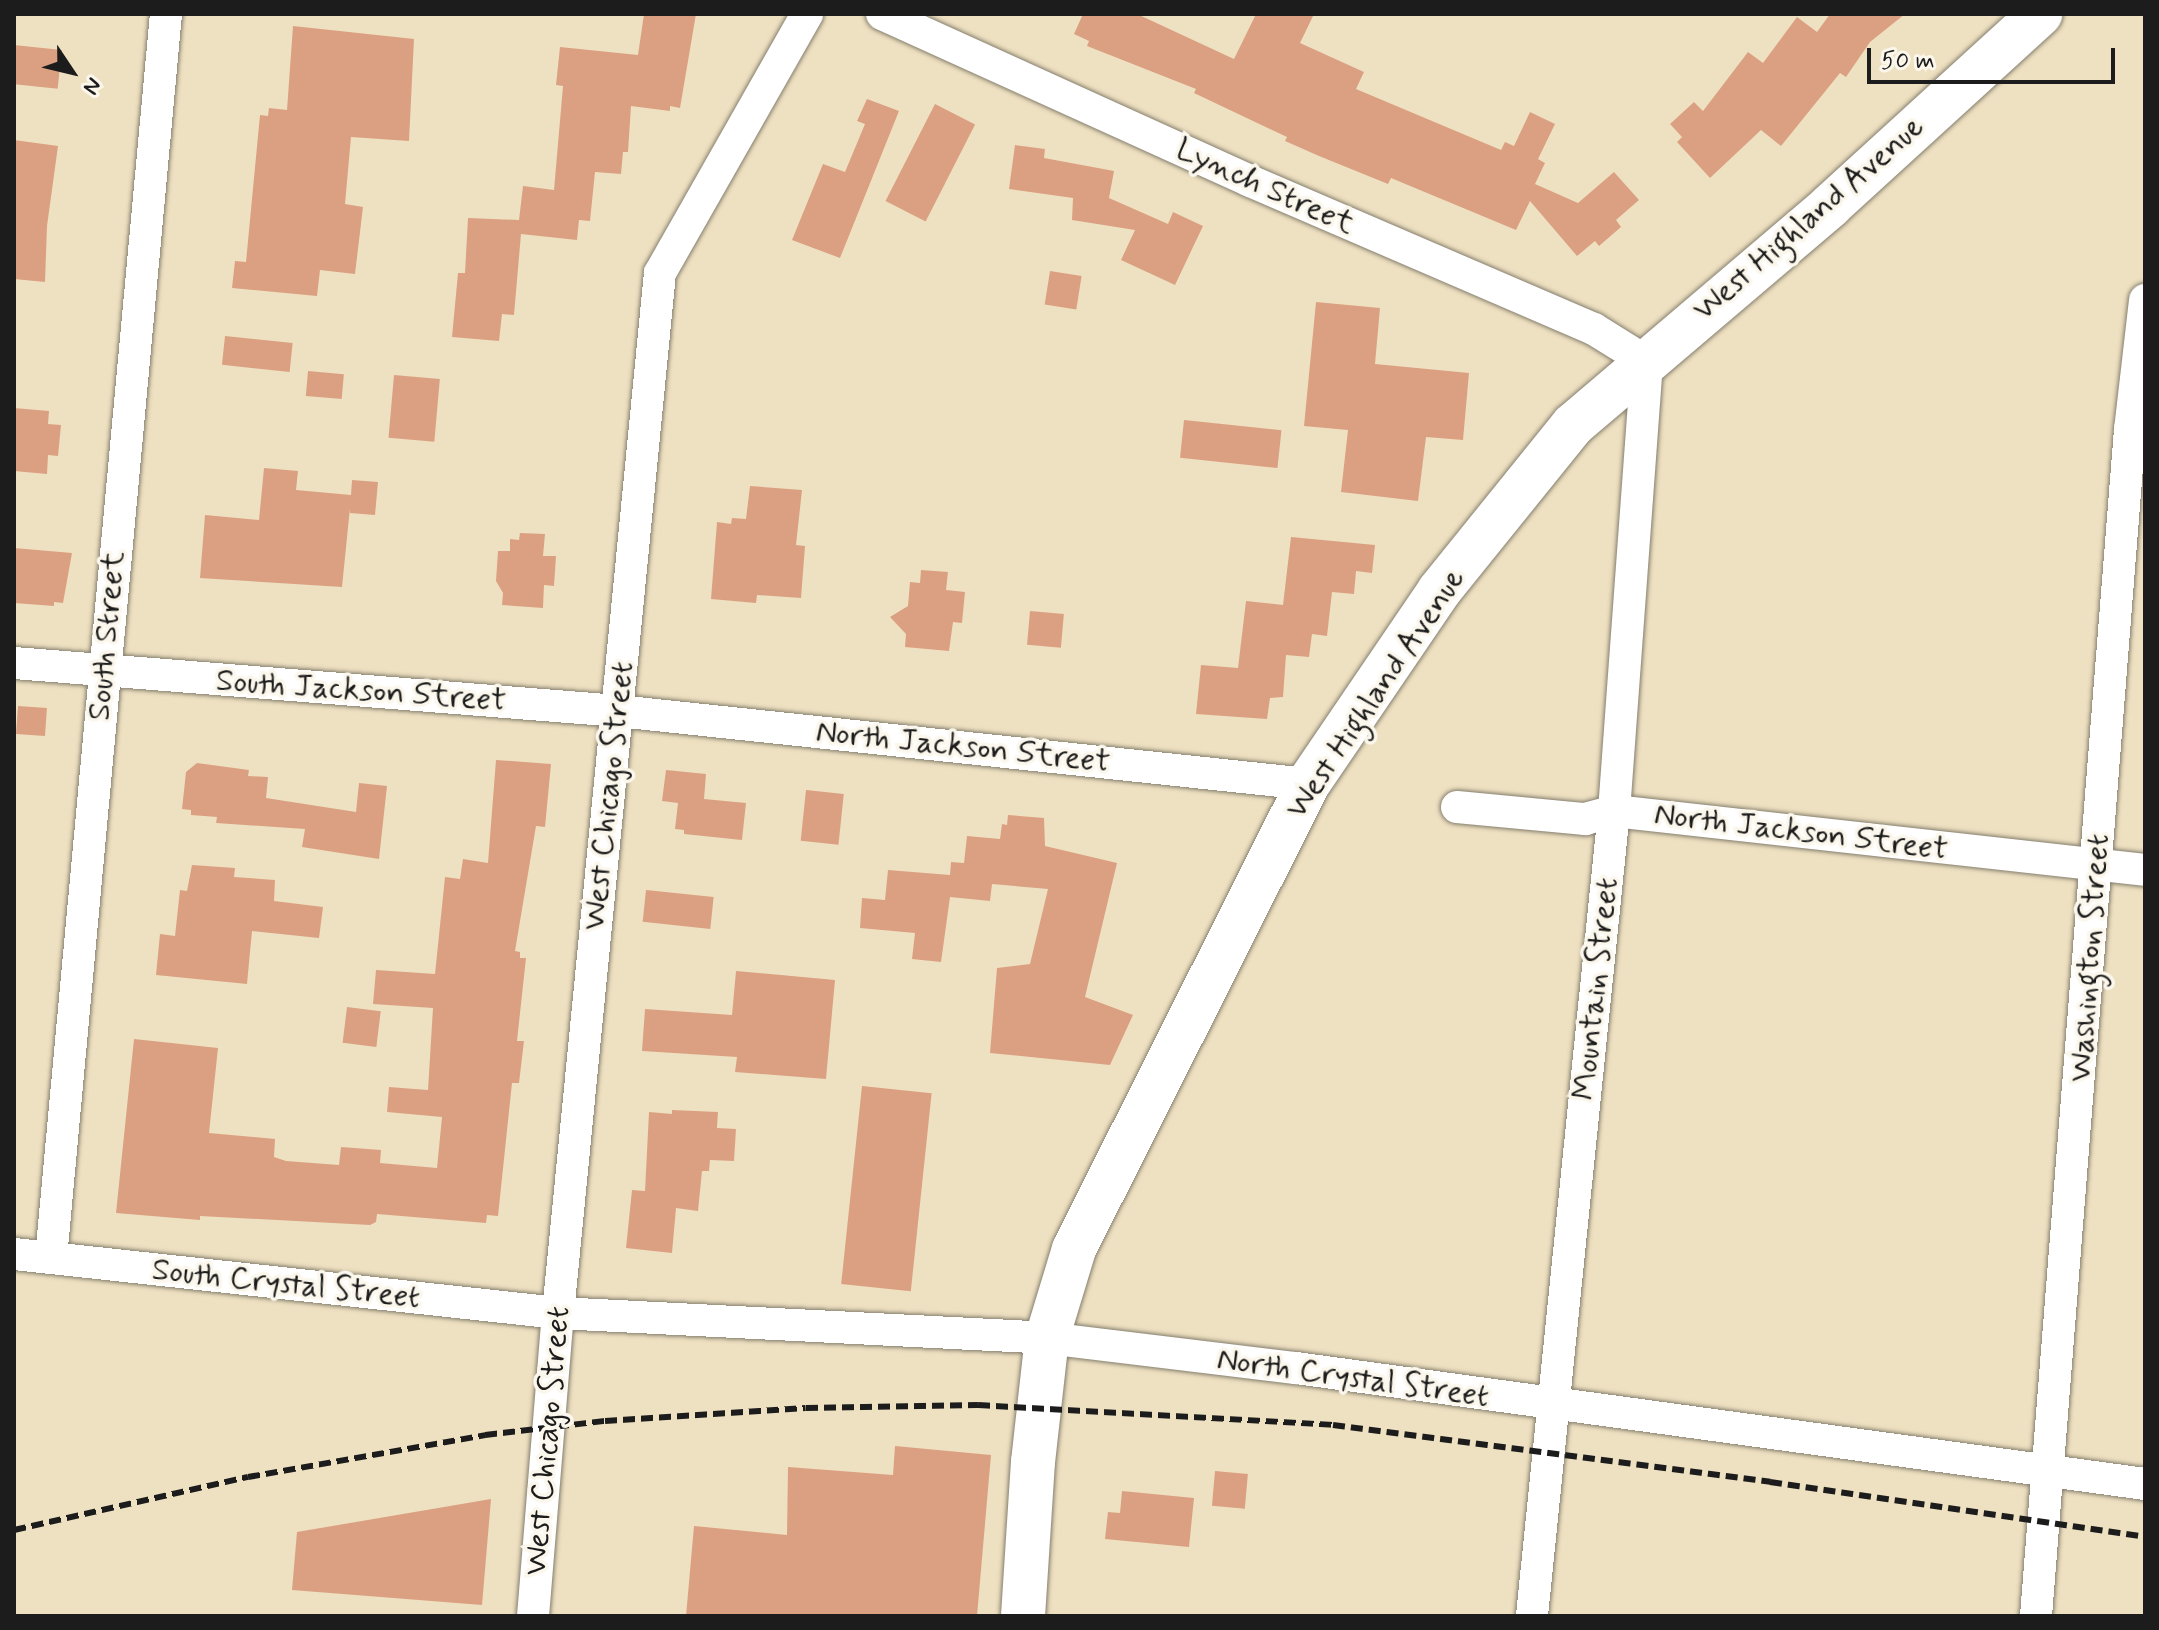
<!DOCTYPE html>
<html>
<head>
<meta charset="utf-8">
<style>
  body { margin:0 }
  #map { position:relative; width:2159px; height:1630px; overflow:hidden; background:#eee1c1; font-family:Mynerve,sans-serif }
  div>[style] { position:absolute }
  .building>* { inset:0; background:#dba082; transform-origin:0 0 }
  .roads { filter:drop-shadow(0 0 2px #857e6e) drop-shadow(0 0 2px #857e6e) }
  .street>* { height:32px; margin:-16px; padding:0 16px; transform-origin:16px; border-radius:16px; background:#fff }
  .secondary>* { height:44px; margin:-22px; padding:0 22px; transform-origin:22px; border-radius:22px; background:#fff }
  .rail>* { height:6px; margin-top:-3px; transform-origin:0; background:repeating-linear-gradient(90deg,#1c1c1c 0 12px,transparent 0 18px) }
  span { translate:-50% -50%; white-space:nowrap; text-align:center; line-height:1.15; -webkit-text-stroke:7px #fbf7ec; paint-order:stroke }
  .street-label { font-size:32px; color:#1c1c1c }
  .frame { position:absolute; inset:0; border:16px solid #1c1c1c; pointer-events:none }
  .north { position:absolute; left:32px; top:32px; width:80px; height:80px; -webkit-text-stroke:6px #fbf7ec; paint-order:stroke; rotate:125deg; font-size:22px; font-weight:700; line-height:32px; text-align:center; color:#1c1c1c }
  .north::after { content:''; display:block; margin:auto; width:28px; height:36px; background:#1c1c1c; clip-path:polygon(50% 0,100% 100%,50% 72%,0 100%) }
  .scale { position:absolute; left:1867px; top:48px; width:248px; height:36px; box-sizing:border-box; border:4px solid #1c1c1c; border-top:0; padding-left:10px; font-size:24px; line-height:28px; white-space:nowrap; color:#1c1c1c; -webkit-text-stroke:6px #fbf7ec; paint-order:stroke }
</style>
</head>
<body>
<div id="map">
  <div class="building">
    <i style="clip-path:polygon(644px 14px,696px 14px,680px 108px,670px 106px,670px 111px,631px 106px,628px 152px,623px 152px,621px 174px,595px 172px,590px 221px,579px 220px,577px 240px,521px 234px,514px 315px,502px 314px,499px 341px,452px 337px,458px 273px,465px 273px,468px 218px,519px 220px,523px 186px,554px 190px,563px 86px,556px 85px,560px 47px,638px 55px)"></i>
    <i style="clip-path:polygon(1083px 14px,1137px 14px,1234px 59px,1256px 14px,1314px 14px,1300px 43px,1364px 72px,1356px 89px,1501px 150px,1505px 142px,1514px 146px,1530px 112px,1555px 124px,1538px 159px,1545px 163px,1535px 184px,1578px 203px,1614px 172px,1639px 200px,1616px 220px,1621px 227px,1599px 246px,1595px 241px,1577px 256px,1530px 201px,1516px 230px,1391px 178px,1388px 184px,1319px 156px,1285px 141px,1287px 137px,1194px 93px,1196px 89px,1087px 46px,1089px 41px,1074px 34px)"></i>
    <i style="clip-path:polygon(1830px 14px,1905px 14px,1870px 42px,1846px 77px,1840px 73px,1781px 146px,1761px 130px,1710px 178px,1677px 142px,1682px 137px,1670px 124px,1694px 102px,1703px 111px,1748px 52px,1763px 63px,1797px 17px,1817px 32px)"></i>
    <i style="clip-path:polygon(293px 26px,414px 39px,409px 141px,351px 137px,345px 204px,363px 207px,355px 274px,320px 270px,317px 296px,232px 288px,235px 261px,246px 262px,260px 115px,268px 116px,269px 108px,287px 110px)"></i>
    <i style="left:14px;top:45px;width:48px;height:39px;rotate:6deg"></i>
    <i style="clip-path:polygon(867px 99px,899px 111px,840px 258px,792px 240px,823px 164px,845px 172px,865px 124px,857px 121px)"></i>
    <i style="left:935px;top:104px;width:45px;height:109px;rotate:27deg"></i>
    <i style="clip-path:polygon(14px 140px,58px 146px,47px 226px,45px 282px,14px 279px)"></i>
    <i style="clip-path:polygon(1015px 145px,1045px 149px,1044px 158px,1114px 171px,1109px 198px,1168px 224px,1173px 212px,1203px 226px,1175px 285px,1121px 260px,1135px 230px,1072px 220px,1073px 198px,1009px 189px)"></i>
    <i style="left:1050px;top:271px;width:32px;height:34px;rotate:9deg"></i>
    <i style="clip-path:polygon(1316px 302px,1380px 308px,1375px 364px,1469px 373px,1463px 440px,1426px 437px,1418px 501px,1341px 492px,1348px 430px,1304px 426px)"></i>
    <i style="left:225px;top:336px;width:68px;height:29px;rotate:6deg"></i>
    <i style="left:308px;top:371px;width:36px;height:25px;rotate:5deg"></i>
    <i style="left:394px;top:375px;width:46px;height:63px;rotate:5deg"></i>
    <i style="clip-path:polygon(14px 408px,49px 411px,48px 424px,61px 425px,58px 456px,48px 455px,47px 474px,14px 471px)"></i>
    <i style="left:1184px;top:420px;width:98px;height:38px;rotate:6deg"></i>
    <i style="clip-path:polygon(264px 468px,298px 471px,296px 490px,351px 495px,352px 480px,378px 482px,375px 515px,350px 513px,350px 508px,342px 587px,200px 578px,205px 515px,259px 520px)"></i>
    <i style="clip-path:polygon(750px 486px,802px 490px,796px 545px,805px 546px,801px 598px,757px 595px,756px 603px,711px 599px,717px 522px,731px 524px,732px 518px,746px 519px)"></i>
    <i style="clip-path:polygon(520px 533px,545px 534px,543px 556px,556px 556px,554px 586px,544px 585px,543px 608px,502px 605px,503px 593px,496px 581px,498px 551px,510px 551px,510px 539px,519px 540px)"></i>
    <i style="clip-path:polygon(1291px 537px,1375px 545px,1372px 573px,1356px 571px,1354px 594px,1332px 592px,1327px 636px,1312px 634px,1309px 657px,1286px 655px,1283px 697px,1270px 698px,1267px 719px,1196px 714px,1201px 665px,1238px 668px,1246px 601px,1283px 605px)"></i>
    <i style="clip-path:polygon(14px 548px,72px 553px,63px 603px,54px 602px,54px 606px,14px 603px)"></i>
    <i style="clip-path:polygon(921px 570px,948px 572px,946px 590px,965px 592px,962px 623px,953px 622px,949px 651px,905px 647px,906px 634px,890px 617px,908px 606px,910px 582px,920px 583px)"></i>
    <i style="left:1030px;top:611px;width:34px;height:34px;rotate:5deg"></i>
    <i style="left:18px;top:706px;width:29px;height:28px;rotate:4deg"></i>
    <i style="clip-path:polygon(496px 760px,551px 764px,545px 827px,536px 826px,515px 951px,520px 952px,520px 958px,526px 958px,517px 1041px,524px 1041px,519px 1083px,512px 1083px,498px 1216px,487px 1215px,486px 1223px,377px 1214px,376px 1222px,370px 1225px,200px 1216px,200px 1220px,116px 1213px,134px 1039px,218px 1048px,209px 1133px,275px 1139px,274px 1157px,286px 1161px,339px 1165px,341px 1147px,381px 1150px,380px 1163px,437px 1168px,442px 1117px,387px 1112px,389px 1087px,428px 1090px,433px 1008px,373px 1004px,376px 970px,435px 974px,445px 877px,460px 879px,463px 859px,488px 863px)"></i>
    <i style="clip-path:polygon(197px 763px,249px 770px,248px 776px,268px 777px,266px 798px,356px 812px,359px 783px,387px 786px,379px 859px,302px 847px,305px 829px,216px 823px,217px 817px,191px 815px,191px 810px,182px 809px,186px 772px)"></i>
    <i style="clip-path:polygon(666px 770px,706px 774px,704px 799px,746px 803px,742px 840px,684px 834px,684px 830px,675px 829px,678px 803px,662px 801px)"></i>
    <i style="left:806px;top:790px;width:38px;height:51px;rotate:6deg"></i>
    <i style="clip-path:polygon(1008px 815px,1044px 818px,1045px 846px,1117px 863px,1085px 997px,1133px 1015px,1110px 1065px,990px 1053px,997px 968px,1030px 964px,1048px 889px,992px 884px,990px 901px,950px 897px,941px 962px,912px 959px,915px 933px,860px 928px,862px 898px,885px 900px,888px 870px,950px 875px,951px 862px,964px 863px,967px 836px,1000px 839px,1002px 824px,1007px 825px)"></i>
    <i style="clip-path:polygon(192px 865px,235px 868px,234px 877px,275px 880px,274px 901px,323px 907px,319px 938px,252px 931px,247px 984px,156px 975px,160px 934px,175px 936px,180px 890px,187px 891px)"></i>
    <i style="left:646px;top:890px;width:68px;height:32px;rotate:6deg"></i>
    <i style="clip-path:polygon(736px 971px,835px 980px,826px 1079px,735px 1072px,737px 1057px,642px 1051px,645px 1009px,732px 1015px)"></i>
    <i style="left:347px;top:1007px;width:34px;height:36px;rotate:7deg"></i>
    <i style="left:862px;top:1086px;width:70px;height:199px;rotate:6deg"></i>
    <i style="clip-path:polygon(672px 1110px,718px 1112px,717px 1128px,736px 1129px,734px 1161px,710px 1160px,709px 1171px,702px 1171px,698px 1211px,676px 1208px,672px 1253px,626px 1248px,632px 1190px,645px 1191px,649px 1112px,672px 1114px)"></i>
    <i style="clip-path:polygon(895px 1446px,991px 1455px,977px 1616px,686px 1616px,694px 1526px,787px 1535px,788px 1467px,893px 1475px)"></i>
    <i style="left:1215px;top:1471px;width:33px;height:35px;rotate:5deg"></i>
    <i style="clip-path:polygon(1122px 1491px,1194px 1498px,1189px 1547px,1105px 1539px,1108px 1512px,1120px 1513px)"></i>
    <i style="clip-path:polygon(491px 1499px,482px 1605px,292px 1590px,297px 1532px)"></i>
  </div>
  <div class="roads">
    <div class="street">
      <i style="left:882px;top:14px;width:404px;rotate:24.4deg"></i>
      <i style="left:1250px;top:181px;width:374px;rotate:23.3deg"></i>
      <i style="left:1594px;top:329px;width:62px;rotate:31.9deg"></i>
      <i style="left:1647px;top:362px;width:450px;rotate:94.2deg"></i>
      <i style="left:1614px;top:811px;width:809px;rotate:95.82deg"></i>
      <i style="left:14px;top:663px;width:606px;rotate:4.54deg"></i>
      <i style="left:618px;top:711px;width:694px;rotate:6.04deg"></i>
      <i style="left:1457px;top:807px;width:129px;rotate:5.4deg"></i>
      <i style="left:1585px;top:819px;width:30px;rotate:-15deg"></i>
      <i style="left:1614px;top:811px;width:534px;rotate:6.34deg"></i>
      <i style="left:14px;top:1254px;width:547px;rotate:6.19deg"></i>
      <i style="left:558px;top:1313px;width:490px;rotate:2.9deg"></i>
      <i style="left:1047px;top:1338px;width:251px;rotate:6.9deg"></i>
      <i style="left:1296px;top:1368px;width:857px;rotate:7.78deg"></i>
      <i style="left:51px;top:1258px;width:1249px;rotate:-84.72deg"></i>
      <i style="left:533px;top:1616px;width:304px;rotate:-85.3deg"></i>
      <i style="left:558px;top:1313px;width:1045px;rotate:-84.4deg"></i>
      <i style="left:660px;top:273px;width:298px;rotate:-60.4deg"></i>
      <i style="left:2036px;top:1616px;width:1190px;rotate:-85.47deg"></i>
      <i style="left:2130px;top:430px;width:131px;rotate:-83.4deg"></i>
    </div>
    <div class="secondary">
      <i style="left:1023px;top:1616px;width:154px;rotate:-86.3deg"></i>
      <i style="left:1033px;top:1462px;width:125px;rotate:-83.6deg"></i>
      <i style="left:1047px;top:1338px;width:93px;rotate:-73.1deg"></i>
      <i style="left:1074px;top:1249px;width:521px;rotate:-63.29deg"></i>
      <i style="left:1308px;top:784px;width:233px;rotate:-55.8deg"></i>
      <i style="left:1439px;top:591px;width:213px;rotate:-51.1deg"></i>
      <i style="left:1573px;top:425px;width:338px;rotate:-40.4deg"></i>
      <i style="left:1830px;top:206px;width:285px;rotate:-42.4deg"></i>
    </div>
  </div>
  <div class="rail">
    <i style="left:14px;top:1530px;width:240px;rotate:-12.8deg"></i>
    <i style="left:248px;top:1477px;width:241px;rotate:-10deg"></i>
    <i style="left:485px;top:1435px;width:121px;rotate:-6.7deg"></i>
    <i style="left:605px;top:1421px;width:201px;rotate:-3.7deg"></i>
    <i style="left:806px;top:1408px;width:172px;rotate:-1deg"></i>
    <i style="left:978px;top:1405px;width:356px;rotate:3.2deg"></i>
    <i style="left:1333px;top:1425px;width:441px;rotate:7.4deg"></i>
    <i style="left:1770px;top:1482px;width:379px;rotate:8.3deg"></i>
  </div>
  <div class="street-label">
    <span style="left:1265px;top:187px;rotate:24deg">Lynch Street</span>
    <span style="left:1809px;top:219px;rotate:-41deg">West Highland Avenue</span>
    <span style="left:107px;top:636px;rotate:-85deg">South Street</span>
    <span style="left:361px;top:691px;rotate:4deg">South Jackson Street</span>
    <span style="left:1376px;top:694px;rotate:-56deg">West Highland Avenue</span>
    <span style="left:963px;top:747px;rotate:6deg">North Jackson Street</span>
    <span style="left:609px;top:796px;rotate:-84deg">West Chicago Street</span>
    <span style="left:1801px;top:832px;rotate:7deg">North Jackson Street</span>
    <span style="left:2090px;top:958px;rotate:-86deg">Washington Street</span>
    <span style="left:1596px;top:989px;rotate:-84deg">Mountain Street</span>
    <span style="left:286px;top:1284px;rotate:6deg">South Crystal Street</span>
    <span style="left:1353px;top:1378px;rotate:8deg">North Crystal Street</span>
    <span style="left:548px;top:1441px;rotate:-85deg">West Chicago Street</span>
  </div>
  <div class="frame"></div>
  <div class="north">N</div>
  <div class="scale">50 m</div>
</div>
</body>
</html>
